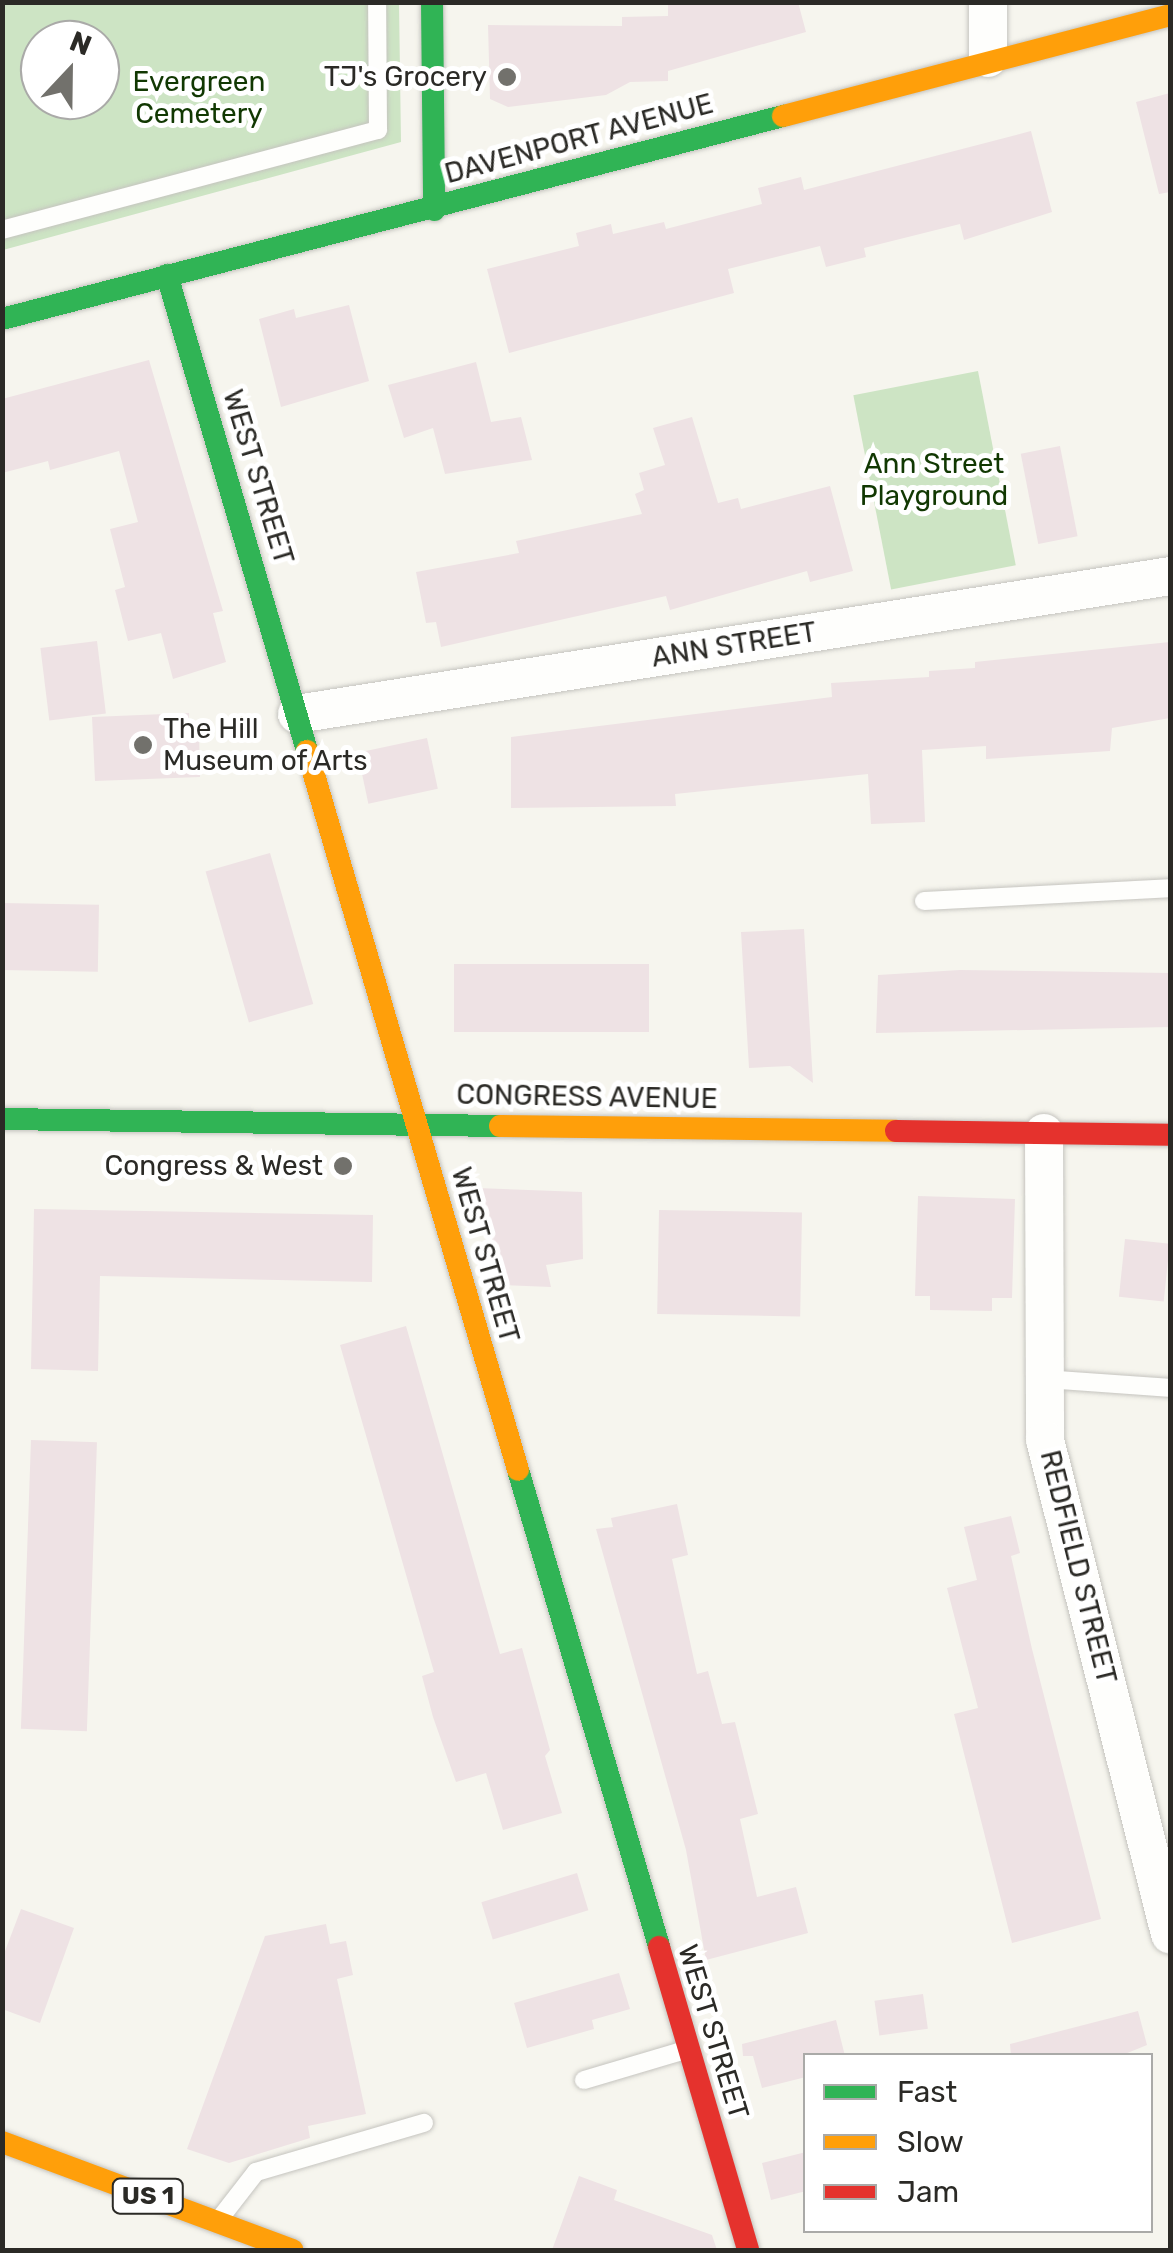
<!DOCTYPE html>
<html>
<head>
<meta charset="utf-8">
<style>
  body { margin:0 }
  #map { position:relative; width:1173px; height:2253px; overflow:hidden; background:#f6f5ee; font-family:Rubik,sans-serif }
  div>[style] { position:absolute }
  .green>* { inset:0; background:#cde4c4; transform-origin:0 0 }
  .building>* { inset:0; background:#eee2e4; transform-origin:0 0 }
  .roads { filter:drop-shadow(0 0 2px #c5c4bf) drop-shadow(0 0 2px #c5c4bf) }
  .lane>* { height:18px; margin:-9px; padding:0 9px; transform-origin:9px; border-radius:9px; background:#fefefc }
  .street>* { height:38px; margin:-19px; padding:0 19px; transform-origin:19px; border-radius:19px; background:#fefefc }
  .fast>* { height:22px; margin:-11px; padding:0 11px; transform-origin:11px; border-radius:11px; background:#30b455 }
  .slow>* { height:22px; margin:-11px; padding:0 11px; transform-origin:11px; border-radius:11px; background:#ff9f0a }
  .jam>* { height:22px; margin:-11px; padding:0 11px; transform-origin:11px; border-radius:11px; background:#e5322d }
  .dots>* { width:28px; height:28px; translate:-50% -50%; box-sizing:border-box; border:5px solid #fff; border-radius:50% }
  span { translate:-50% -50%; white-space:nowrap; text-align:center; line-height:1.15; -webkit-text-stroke:10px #fff; paint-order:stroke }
  .shield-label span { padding:2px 8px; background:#fff; border:2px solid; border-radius:8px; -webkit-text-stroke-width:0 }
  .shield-label { font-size:25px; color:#2b2a26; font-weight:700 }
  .poi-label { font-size:28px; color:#2b2a26 }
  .right { translate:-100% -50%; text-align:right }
  .left { translate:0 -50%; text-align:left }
  .park-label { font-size:28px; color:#113802 }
  .street-label { font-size:28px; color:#2b2a26 }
  .frame { position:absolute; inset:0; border:5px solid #2b2a26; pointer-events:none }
  .legend { position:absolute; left:803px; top:2053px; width:350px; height:180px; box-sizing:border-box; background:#fff; border:2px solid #aaaaa8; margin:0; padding:12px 18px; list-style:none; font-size:30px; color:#2b2a26 }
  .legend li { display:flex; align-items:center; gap:20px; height:50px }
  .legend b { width:50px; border:2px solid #aaaaa8 }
  .north { position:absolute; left:20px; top:20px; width:100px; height:100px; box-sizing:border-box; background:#fff; border:2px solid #aaaaa8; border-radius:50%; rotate:22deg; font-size:28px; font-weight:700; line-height:40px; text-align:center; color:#2b2a26 }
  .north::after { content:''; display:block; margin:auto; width:35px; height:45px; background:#72716c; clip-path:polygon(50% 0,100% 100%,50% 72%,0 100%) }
</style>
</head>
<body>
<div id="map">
  <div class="green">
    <i style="clip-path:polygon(evenodd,3px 3px,399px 3px,401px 142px,3px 250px,3px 3px,40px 40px,100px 40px,100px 100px,40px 100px,40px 40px)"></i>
    <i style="left:978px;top:371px;width:198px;height:127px;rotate:79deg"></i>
  </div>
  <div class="building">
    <i style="clip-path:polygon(668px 2px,798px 2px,806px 32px,668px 71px,668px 81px,630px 82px,606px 95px,508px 107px,490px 99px,488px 25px,622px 26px,622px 17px,668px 16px)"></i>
    <i style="clip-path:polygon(1170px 93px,1170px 192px,1159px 194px,1136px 102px)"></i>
    <i style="clip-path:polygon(1031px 131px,1052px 212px,964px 240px,960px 224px,864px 248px,866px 257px,826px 267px,820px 246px,728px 269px,734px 293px,509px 353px,487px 269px,579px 246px,576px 233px,611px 224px,613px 234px,664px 222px,666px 229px,762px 204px,758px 188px,801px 177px,804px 190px)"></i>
    <i style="clip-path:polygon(349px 305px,369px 381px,281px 407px,259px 319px,294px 309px,296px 318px)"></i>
    <i style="clip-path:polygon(149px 360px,223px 611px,213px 613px,226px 662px,173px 679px,161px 633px,128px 641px,115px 590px,125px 587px,110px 529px,138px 522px,119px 451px,50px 470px,48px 461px,2px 473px,2px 399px)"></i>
    <i style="clip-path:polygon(476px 362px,491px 422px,521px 417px,532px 460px,445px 474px,433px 428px,404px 438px,388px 385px)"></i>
    <i style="clip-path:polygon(692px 417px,718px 503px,738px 498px,741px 509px,830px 486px,853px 571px,810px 582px,807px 571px,670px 610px,666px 596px,441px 647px,436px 622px,426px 623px,416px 572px,519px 553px,516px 541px,642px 514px,635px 494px,644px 490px,639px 473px,665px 465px,653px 428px)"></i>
    <i style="left:1060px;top:446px;width:92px;height:40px;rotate:79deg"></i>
    <i style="left:97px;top:641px;width:73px;height:57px;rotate:83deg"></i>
    <i style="clip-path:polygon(1170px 642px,1170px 718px,1112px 728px,1110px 751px,986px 759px,986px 746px,922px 750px,925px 822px,871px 824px,868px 774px,675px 794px,676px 806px,511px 808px,511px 737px,832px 697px,831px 683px,929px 677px,929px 671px,975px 668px,975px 662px)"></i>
    <i style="clip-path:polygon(189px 713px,189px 732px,199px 731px,200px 777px,95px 781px,92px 717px)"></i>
    <i style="left:427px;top:738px;width:52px;height:71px;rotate:78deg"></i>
    <i style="left:270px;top:853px;width:157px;height:67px;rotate:74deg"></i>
    <i style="left:2px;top:903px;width:97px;height:67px;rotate:1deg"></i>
    <i style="clip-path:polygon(804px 929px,813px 1083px,790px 1066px,749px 1068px,741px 932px)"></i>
    <i style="left:454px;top:964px;width:195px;height:68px"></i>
    <i style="clip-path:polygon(960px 970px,1170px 973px,1170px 1027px,876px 1033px,878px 975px)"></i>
    <i style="clip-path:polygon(477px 1188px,582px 1192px,583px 1259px,546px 1265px,551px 1287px,504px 1285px)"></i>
    <i style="clip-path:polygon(918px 1196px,1015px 1199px,1012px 1298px,992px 1298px,992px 1311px,930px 1310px,930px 1296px,915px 1296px)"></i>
    <i style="clip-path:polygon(34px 1209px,373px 1215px,372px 1282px,100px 1276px,98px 1371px,31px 1369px)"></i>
    <i style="left:659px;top:1210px;width:143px;height:104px;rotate:1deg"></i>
    <i style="left:1125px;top:1239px;width:45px;height:58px;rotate:6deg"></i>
    <i style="clip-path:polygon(406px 1326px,500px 1654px,522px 1648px,550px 1750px,545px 1756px,562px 1813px,503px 1830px,486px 1773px,456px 1782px,433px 1717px,422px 1676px,434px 1672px,340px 1345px)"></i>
    <i style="left:31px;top:1440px;width:66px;height:289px;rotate:2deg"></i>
    <i style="clip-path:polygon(677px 1504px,688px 1555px,672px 1559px,697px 1674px,708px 1671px,722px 1724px,735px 1722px,758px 1814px,740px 1819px,757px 1897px,796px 1887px,808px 1933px,706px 1960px,686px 1850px,596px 1529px,613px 1527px,611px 1518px)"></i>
    <i style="clip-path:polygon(1011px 1516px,1020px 1553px,1011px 1556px,1032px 1649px,1101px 1919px,1012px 1943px,954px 1714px,978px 1708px,947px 1588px,977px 1580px,964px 1527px)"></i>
    <i style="left:577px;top:1873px;width:39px;height:100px;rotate:73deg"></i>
    <i style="clip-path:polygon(21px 1909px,74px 1928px,40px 2023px,2px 2009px,2px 1959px)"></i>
    <i style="clip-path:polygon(326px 1924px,330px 1944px,346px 1941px,353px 1975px,337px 1979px,366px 2114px,308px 2126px,310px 2138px,229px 2163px,187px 2149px,265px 1936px)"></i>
    <i style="clip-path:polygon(619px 1973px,630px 2009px,592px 2020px,594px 2029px,527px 2048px,514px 2003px)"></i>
    <i style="left:923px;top:1994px;width:35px;height:49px;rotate:82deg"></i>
    <i style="clip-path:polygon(1138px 2011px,1147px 2045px,1120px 2056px,1011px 2056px,1010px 2044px)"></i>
    <i style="clip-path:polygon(836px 2020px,845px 2056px,806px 2056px,806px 2077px,762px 2088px,753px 2056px,743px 2056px,742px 2044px)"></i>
    <i style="clip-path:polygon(806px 2152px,806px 2191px,771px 2200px,762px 2163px)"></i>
    <i style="clip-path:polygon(579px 2176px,617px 2190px,614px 2200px,712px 2235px,717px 2250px,552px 2250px)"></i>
  </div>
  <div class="roads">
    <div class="lane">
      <i style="left:2px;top:230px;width:389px;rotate:-14.9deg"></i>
      <i style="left:378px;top:130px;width:128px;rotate:-90.4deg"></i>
      <i style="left:924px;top:901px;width:246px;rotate:-3deg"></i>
      <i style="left:1045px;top:1379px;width:125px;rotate:4.1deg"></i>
      <i style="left:584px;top:2080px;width:105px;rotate:-16.5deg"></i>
      <i style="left:221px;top:2217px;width:57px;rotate:-52.1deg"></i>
      <i style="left:256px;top:2172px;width:175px;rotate:-16.3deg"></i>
    </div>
    <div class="street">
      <i style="left:988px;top:2px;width:56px;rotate:90deg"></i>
      <i style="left:297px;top:714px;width:884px;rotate:-8.98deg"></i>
      <i style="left:1044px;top:1133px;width:307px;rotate:89.8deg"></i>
      <i style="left:1045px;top:1440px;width:510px;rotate:75.8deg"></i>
    </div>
    <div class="fast">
      <i style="left:432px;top:2px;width:208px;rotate:89.4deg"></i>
      <i style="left:167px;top:275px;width:496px;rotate:73.6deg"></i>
      <i style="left:2px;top:319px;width:807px;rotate:-14.57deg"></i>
      <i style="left:2px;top:1119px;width:498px;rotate:0.8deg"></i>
      <i style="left:518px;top:1470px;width:497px;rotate:73.5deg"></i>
    </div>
    <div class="slow">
      <i style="left:783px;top:116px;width:400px;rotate:-14.6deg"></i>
      <i style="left:307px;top:751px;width:749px;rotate:73.64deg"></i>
      <i style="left:500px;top:1126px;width:396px;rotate:0.7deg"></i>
      <i style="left:2px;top:2142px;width:310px;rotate:20.4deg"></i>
    </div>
    <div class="jam">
      <i style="left:896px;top:1131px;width:274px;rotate:0.8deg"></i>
      <i style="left:659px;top:1947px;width:316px;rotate:73.6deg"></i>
    </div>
  </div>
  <div class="dots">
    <i style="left:507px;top:77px;background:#72716c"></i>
    <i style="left:143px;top:745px;background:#72716c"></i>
    <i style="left:343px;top:1166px;background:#72716c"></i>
  </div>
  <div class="shield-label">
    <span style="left:148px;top:2196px">US 1</span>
  </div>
  <div class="poi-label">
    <span class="right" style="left:487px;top:77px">TJ's Grocery</span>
    <span class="left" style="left:163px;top:745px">The Hill<br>Museum of Arts</span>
    <span class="right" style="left:323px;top:1166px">Congress &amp; West</span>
  </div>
  <div class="park-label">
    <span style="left:199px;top:98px">Evergreen<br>Cemetery</span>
    <span style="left:934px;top:480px">Ann Street<br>Playground</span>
  </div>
  <div class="street-label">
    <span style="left:579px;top:139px;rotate:-15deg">DAVENPORT AVENUE</span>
    <span style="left:258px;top:477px;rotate:73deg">WEST STREET</span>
    <span style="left:734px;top:645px;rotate:-9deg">ANN STREET</span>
    <span style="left:587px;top:1097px;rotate:1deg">CONGRESS AVENUE</span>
    <span style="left:485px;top:1255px;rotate:74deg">WEST STREET</span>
    <span style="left:1078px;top:1567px;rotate:76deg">REDFIELD STREET</span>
    <span style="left:713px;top:2032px;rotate:73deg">WEST STREET</span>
  </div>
  <div class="frame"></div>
  <ul class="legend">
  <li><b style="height:12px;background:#30b455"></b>Fast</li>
  <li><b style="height:12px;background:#ff9f0a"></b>Slow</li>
  <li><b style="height:12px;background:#e5322d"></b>Jam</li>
  </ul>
  <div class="north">N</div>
</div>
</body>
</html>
